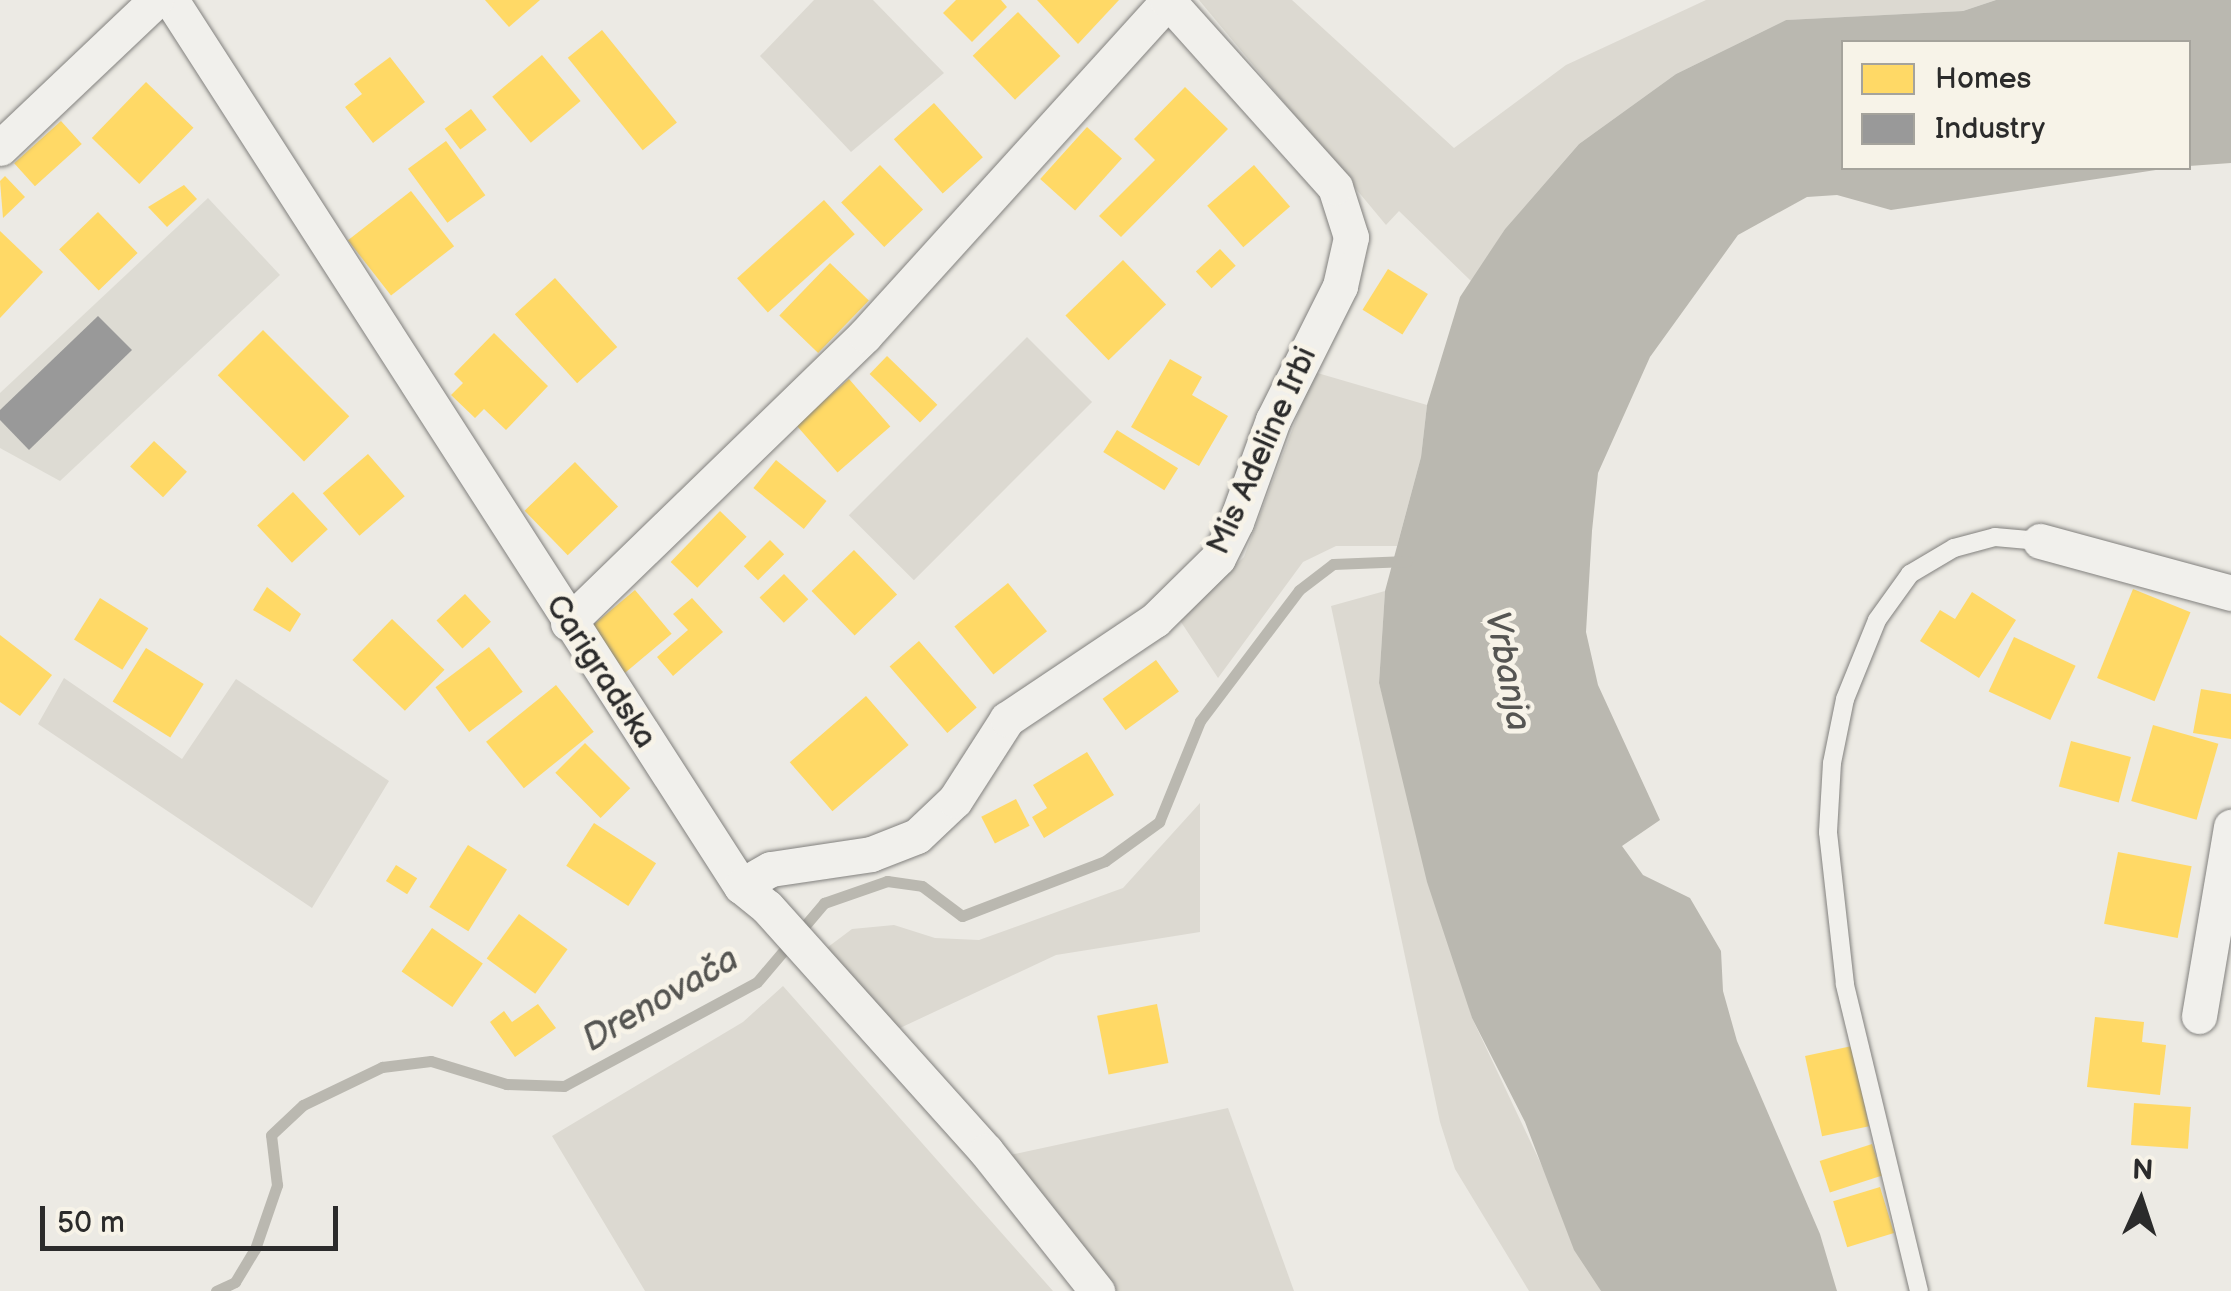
<!DOCTYPE html>
<html>
<head>
<meta charset="utf-8">
<style>
  body { margin:0 }
  #map { position:relative; width:2231px; height:1291px; overflow:hidden; background:#eceae4; font-family:"Balsamiq Sans",sans-serif }
  div>[style] { position:absolute }
  .built>* { inset:0; background:#dddbd3 }
  .green>* { inset:0; background:#dcd9d1; transform-origin:0 0 }
  .water>* { inset:0; background:#bab8b0 }
  .homes>* { inset:0; background:#ffd966; transform-origin:0 0 }
  .industry>* { inset:0; background:#999 }
  .stream>* { height:11px; margin:-5.5px; padding:0 5.5px; transform-origin:5.5px; border-radius:5.5px; background:#bab8b0 }
  .roads { filter:drop-shadow(0 0 2px #82817e) drop-shadow(0 0 2px #82817e) }
  .service>* { height:18px; margin:-9px; padding:0 9px; transform-origin:9px; border-radius:9px; background:#f1f0ec }
  .minor>* { height:35px; margin:-17.5px; padding:0 17.5px; transform-origin:17.5px; border-radius:17.5px; background:#f1f0ec }
  span { translate:-50% -50%; white-space:nowrap; text-align:center; line-height:1.15; -webkit-text-stroke:10px #f7f3e8; paint-order:stroke }
  .street-label { font-size:32px; color:#2b2b2b }
  .water-label { font-size:35px; color:#555552; font-style:italic }
  .legend { position:absolute; left:1841px; top:40px; width:350px; height:130px; box-sizing:border-box; background:#f7f3e8; border:2px solid #a5a39c; margin:0; padding:12px 18px; list-style:none; font-size:30px; color:#2b2b2b }
  .legend li { display:flex; align-items:center; gap:20px; height:50px }
  .legend b { width:50px; border:2px solid #a5a39c }
  .north { position:absolute; left:2091px; top:1151px; width:100px; height:100px; -webkit-text-stroke:8px #f7f3e8; paint-order:stroke; rotate:3deg; font-size:28px; font-weight:700; line-height:40px; text-align:center; color:#2b2b2b }
  .north::after { content:''; display:block; margin:auto; width:35px; height:45px; background:#2b2b2b; clip-path:polygon(50% 0,100% 100%,50% 72%,0 100%) }
  .scale { position:absolute; left:40px; top:1206px; width:298px; height:45px; box-sizing:border-box; border:5px solid #2b2b2b; border-top:0; padding-left:12px; font-size:30px; line-height:35px; white-space:nowrap; color:#2b2b2b; -webkit-text-stroke:8px #f7f3e8; paint-order:stroke }
</style>
</head>
<body>
<div id="map">
  <div class="built">
    <i style="clip-path:polygon(208px 198px,280px 275px,60px 481px,0 448px,0 393px)"></i>
  </div>
  <div class="green">
    <i style="clip-path:polygon(814px 0,873px 0,944px 73px,851px 152px,760px 56px)"></i>
    <i style="clip-path:polygon(1199px 0,1292px 0,1454px 148px,1566px 65px,1706px 0,1996px 0,1963px 11px,1786px 20px,1676px 74px,1579px 144px,1505px 229px,1472px 282px,1399px 211px,1386px 225px)"></i>
    <i style="left:1027px;top:337px;width:92px;height:252px;rotate:45deg"></i>
    <i style="clip-path:polygon(1314px 372px,1427px 405px,1421px 457px,1397px 546px,1336px 546px,1303px 562px,1218px 678px,1179px 619px,1244px 557px)"></i>
    <i style="clip-path:polygon(1385px 591px,1379px 683px,1472px 1018px,1601px 1291px,1529px 1291px,1455px 1169px,1440px 1122px,1331px 606px)"></i>
    <i style="clip-path:polygon(64px 678px,182px 759px,236px 679px,389px 781px,312px 908px,38px 724px)"></i>
    <i style="clip-path:polygon(1200px 803px,1200px 932px,1056px 955px,885px 1035px,820px 953px,852px 929px,894px 925px,935px 938px,979px 940px,1123px 888px)"></i>
    <i style="clip-path:polygon(783px 986px,1053px 1291px,645px 1291px,552px 1136px,743px 1022px)"></i>
    <i style="clip-path:polygon(1228px 1108px,1294px 1291px,1103px 1291px,1001px 1157px)"></i>
  </div>
  <div class="water">
    <i style="clip-path:polygon(1996px 0,2231px 0,2231px 163px,2189px 166px,2188px 42px,1844px 42px,1844px 168px,2169px 168px,1891px 210px,1837px 195px,1807px 197px,1738px 235px,1650px 357px,1598px 473px,1592px 531px,1586px 632px,1598px 685px,1660px 820px,1622px 846px,1643px 875px,1690px 898px,1721px 951px,1723px 991px,1737px 1041px,1820px 1234px,1837px 1291px,1601px 1291px,1574px 1250px,1525px 1122px,1472px 1018px,1427px 882px,1379px 683px,1385px 591px,1421px 457px,1427px 405px,1460px 297px,1505px 229px,1579px 144px,1676px 74px,1786px 20px,1963px 11px)"></i>
  </div>
  <div class="homes">
    <i style="clip-path:polygon(485px 0,540px 0,509px 27px)"></i>
    <i style="clip-path:polygon(956px 0,1001px 0,1007px 7px,972px 42px,943px 13px)"></i>
    <i style="clip-path:polygon(1037px 0,1119px 0,1078px 44px)"></i>
    <i style="left:1018px;top:12px;width:61px;height:63px;rotate:46deg"></i>
    <i style="left:602px;top:30px;width:119px;height:44px;rotate:51deg"></i>
    <i style="left:542px;top:55px;width:60px;height:65px;rotate:50deg"></i>
    <i style="clip-path:polygon(390px 57px,425px 102px,373px 143px,345px 107px,362px 94px,354px 84px)"></i>
    <i style="left:146px;top:82px;width:66px;height:78px;rotate:44deg"></i>
    <i style="clip-path:polygon(1185px 87px,1228px 129px,1121px 237px,1099px 216px,1155px 160px,1134px 139px)"></i>
    <i style="left:934px;top:103px;width:73px;height:54px;rotate:48deg"></i>
    <i style="left:471px;top:109px;width:26px;height:33px;rotate:53deg"></i>
    <i style="left:61px;top:121px;width:31px;height:63px;rotate:48deg"></i>
    <i style="left:1087px;top:127px;width:47px;height:70px;rotate:42deg"></i>
    <i style="left:446px;top:141px;width:67px;height:47px;rotate:54deg"></i>
    <i style="left:880px;top:165px;width:62px;height:54px;rotate:46deg"></i>
    <i style="left:1254px;top:165px;width:55px;height:62px;rotate:49deg"></i>
    <i style="clip-path:polygon(5px 176px,25px 197px,3px 218px,0 181px)"></i>
    <i style="clip-path:polygon(184px 185px,197px 199px,167px 227px,148px 207px)"></i>
    <i style="left:411px;top:191px;width:70px;height:80px;rotate:52deg"></i>
    <i style="left:824px;top:200px;width:46px;height:117px;rotate:48deg"></i>
    <i style="left:98px;top:212px;width:57px;height:54px;rotate:46deg"></i>
    <i style="clip-path:polygon(0 231px,43px 272px,0 318px)"></i>
    <i style="left:1220px;top:249px;width:23px;height:33px;rotate:47deg"></i>
    <i style="left:1123px;top:260px;width:62px;height:80px;rotate:46deg"></i>
    <i style="left:830px;top:263px;width:54px;height:73px;rotate:44deg"></i>
    <i style="left:1388px;top:269px;width:47px;height:48px;rotate:32deg"></i>
    <i style="left:555px;top:278px;width:93px;height:54px;rotate:48deg"></i>
    <i style="left:263px;top:330px;width:122px;height:64px;rotate:45deg"></i>
    <i style="clip-path:polygon(494px 333px,548px 386px,506px 430px,484px 409px,475px 418px,451px 395px,463px 383px,454px 374px)"></i>
    <i style="left:887px;top:356px;width:70px;height:25px;rotate:44deg"></i>
    <i style="clip-path:polygon(1170px 359px,1202px 377px,1192px 395px,1228px 416px,1199px 466px,1131px 427px)"></i>
    <i style="left:849px;top:379px;width:63px;height:70px;rotate:49deg"></i>
    <i style="left:1117px;top:430px;width:72px;height:26px;rotate:32deg"></i>
    <i style="left:154px;top:441px;width:45px;height:35px;rotate:43deg"></i>
    <i style="left:368px;top:454px;width:56px;height:60px;rotate:49deg"></i>
    <i style="left:776px;top:460px;width:65px;height:36px;rotate:39deg"></i>
    <i style="left:575px;top:462px;width:62px;height:70px;rotate:46deg"></i>
    <i style="left:293px;top:492px;width:51px;height:49px;rotate:47deg"></i>
    <i style="left:720px;top:511px;width:37px;height:71px;rotate:44deg"></i>
    <i style="left:770px;top:540px;width:20px;height:37px;rotate:45deg"></i>
    <i style="left:854px;top:550px;width:62px;height:59px;rotate:46deg"></i>
    <i style="left:784px;top:574px;width:35px;height:34px;rotate:46deg"></i>
    <i style="left:1008px;top:583px;width:62px;height:69px;rotate:51deg"></i>
    <i style="clip-path:polygon(267px 587px,301px 614px,290px 632px,253px 610px)"></i>
    <i style="left:2133px;top:589px;width:62px;height:96px;rotate:22deg"></i>
    <i style="left:635px;top:590px;width:57px;height:65px;rotate:50deg"></i>
    <i style="clip-path:polygon(1972px 592px,2016px 620px,1979px 678px,1920px 641px,1940px 610px,1955px 619px)"></i>
    <i style="left:465px;top:594px;width:38px;height:39px;rotate:47deg"></i>
    <i style="left:100px;top:598px;width:57px;height:49px;rotate:32deg"></i>
    <i style="clip-path:polygon(692px 598px,723px 632px,673px 676px,657px 657px,688px 630px,673px 614px)"></i>
    <i style="left:392px;top:619px;width:73px;height:57px;rotate:44deg"></i>
    <i style="clip-path:polygon(0 635px,52px 675px,20px 716px,0 702px)"></i>
    <i style="left:2014px;top:637px;width:68px;height:60px;rotate:25deg"></i>
    <i style="left:919px;top:641px;width:88px;height:39px;rotate:49deg"></i>
    <i style="left:489px;top:647px;width:56px;height:67px;rotate:53deg"></i>
    <i style="left:146px;top:648px;width:68px;height:63px;rotate:32deg"></i>
    <i style="left:1156px;top:660px;width:39px;height:66px;rotate:54deg"></i>
    <i style="left:556px;top:685px;width:60px;height:90px;rotate:51deg"></i>
    <i style="clip-path:polygon(2201px 689px,2231px 694px,2231px 739px,2193px 733px)"></i>
    <i style="left:866px;top:696px;width:65px;height:101px;rotate:49deg"></i>
    <i style="left:2153px;top:725px;width:68px;height:79px;rotate:16deg"></i>
    <i style="left:2071px;top:741px;width:62px;height:47px;rotate:15deg"></i>
    <i style="left:585px;top:743px;width:64px;height:42px;rotate:45deg"></i>
    <i style="clip-path:polygon(1087px 752px,1114px 795px,1044px 838px,1032px 817px,1047px 808px,1033px 785px)"></i>
    <i style="left:1016px;top:799px;width:30px;height:39px;rotate:63deg"></i>
    <i style="left:594px;top:823px;width:74px;height:51px;rotate:33deg"></i>
    <i style="left:468px;top:845px;width:46px;height:73px;rotate:32deg"></i>
    <i style="left:2118px;top:852px;width:75px;height:73px;rotate:11deg"></i>
    <i style="left:396px;top:865px;width:25px;height:19px;rotate:32deg"></i>
    <i style="left:519px;top:914px;width:60px;height:55px;rotate:36deg"></i>
    <i style="left:432px;top:928px;width:62px;height:53px;rotate:35deg"></i>
    <i style="clip-path:polygon(538px 1004px,556px 1028px,515px 1057px,490px 1022px,504px 1011px,512px 1022px)"></i>
    <i style="left:1157px;top:1004px;width:60px;height:61px;rotate:79deg"></i>
    <i style="clip-path:polygon(2095px 1017px,2144px 1022px,2142px 1042px,2166px 1045px,2160px 1095px,2087px 1087px)"></i>
    <i style="left:1852px;top:1046px;width:82px;height:48px;rotate:78deg"></i>
    <i style="left:2134px;top:1103px;width:57px;height:42px;rotate:4deg"></i>
    <i style="left:1872px;top:1144px;width:33px;height:55px;rotate:72deg"></i>
    <i style="left:1880px;top:1187px;width:48px;height:49px;rotate:73deg"></i>
  </div>
  <div class="industry">
    <i style="clip-path:polygon(98px 316px,132px 350px,29px 450px,0 420px,0 410px)"></i>
  </div>
  <div class="stream">
    <i style="left:216px;top:1291px;width:21px;rotate:-25deg"></i>
    <i style="left:235px;top:1282px;width:39px;rotate:-59deg"></i>
    <i style="left:255px;top:1249px;width:68px;rotate:-71deg"></i>
    <i style="left:277px;top:1185px;width:50px;rotate:-96.8deg"></i>
    <i style="left:271px;top:1135px;width:44px;rotate:-43.2deg"></i>
    <i style="left:303px;top:1105px;width:88px;rotate:-25.7deg"></i>
    <i style="left:382px;top:1067px;width:49px;rotate:-7deg"></i>
    <i style="left:431px;top:1061px;width:78px;rotate:17deg"></i>
    <i style="left:506px;top:1084px;width:58px;rotate:2deg"></i>
    <i style="left:564px;top:1086px;width:219px;rotate:-28.3deg"></i>
    <i style="left:757px;top:982px;width:104px;rotate:-49.7deg"></i>
    <i style="left:824px;top:903px;width:67px;rotate:-19.2deg"></i>
    <i style="left:887px;top:881px;width:35px;rotate:8deg"></i>
    <i style="left:922px;top:886px;width:50px;rotate:36.9deg"></i>
    <i style="left:962px;top:916px;width:153px;rotate:-21deg"></i>
    <i style="left:1105px;top:861px;width:67px;rotate:-35.8deg"></i>
    <i style="left:1159px;top:822px;width:109px;rotate:-67.9deg"></i>
    <i style="left:1200px;top:721px;width:164px;rotate:-52.9deg"></i>
    <i style="left:1299px;top:590px;width:43px;rotate:-37.4deg"></i>
    <i style="left:1333px;top:564px;width:74px;rotate:-2.3deg"></i>
  </div>
  <div class="roads">
    <div class="service">
      <i style="left:1919px;top:1291px;width:316px;rotate:-103.6deg"></i>
      <i style="left:1845px;top:984px;width:153px;rotate:-96.4deg"></i>
      <i style="left:1828px;top:832px;width:69px;rotate:-86.7deg"></i>
      <i style="left:1832px;top:763px;width:65px;rotate:-78.5deg"></i>
      <i style="left:1845px;top:699px;width:85px;rotate:-67.9deg"></i>
      <i style="left:1877px;top:620px;width:57px;rotate:-54.3deg"></i>
      <i style="left:1910px;top:574px;width:51px;rotate:-30.6deg"></i>
      <i style="left:1954px;top:548px;width:42px;rotate:-15deg"></i>
      <i style="left:1995px;top:537px;width:45px;rotate:5.1deg"></i>
    </div>
    <div class="minor">
      <i style="left:171px;top:0;width:1054px;rotate:57.25deg"></i>
      <i style="left:741px;top:886px;width:33px;rotate:39deg"></i>
      <i style="left:767px;top:907px;width:328px;rotate:48.1deg"></i>
      <i style="left:986px;top:1151px;width:179px;rotate:51.6deg"></i>
      <i style="left:0;top:148px;width:215px;rotate:-43.5deg"></i>
      <i style="left:2040px;top:541px;width:198px;rotate:15.2deg"></i>
      <i style="left:568px;top:623px;width:414px;rotate:-44.1deg"></i>
      <i style="left:865px;top:335px;width:451px;rotate:-47.8deg"></i>
      <i style="left:741px;top:886px;width:34px;rotate:-30deg"></i>
      <i style="left:771px;top:869px;width:101px;rotate:-8.5deg"></i>
      <i style="left:871px;top:854px;width:49px;rotate:-21.4deg"></i>
      <i style="left:917px;top:836px;width:52px;rotate:-43.5deg"></i>
      <i style="left:955px;top:800px;width:96px;rotate:-57.3deg"></i>
      <i style="left:1007px;top:719px;width:178px;rotate:-33.8deg"></i>
      <i style="left:1155px;top:620px;width:88px;rotate:-44.5deg"></i>
      <i style="left:1218px;top:558px;width:40px;rotate:-63.4deg"></i>
      <i style="left:1236px;top:522px;width:109px;rotate:-70.1deg"></i>
      <i style="left:1273px;top:420px;width:150px;rotate:-63.4deg"></i>
      <i style="left:1340px;top:286px;width:50px;rotate:-77.3deg"></i>
      <i style="left:1351px;top:237px;width:52px;rotate:-107.7deg"></i>
      <i style="left:1335px;top:187px;width:251px;rotate:-131.9deg"></i>
      <i style="left:2199px;top:1016px;width:192px;rotate:-80.4deg"></i>
    </div>
  </div>
  <div class="street-label">
    <span style="left:1263px;top:451px;rotate:-66deg">Mis Adeline Irbi</span>
    <span style="left:600px;top:672px;rotate:57deg">Carigradska</span>
  </div>
  <div class="water-label">
    <span style="left:1507px;top:671px;rotate:79deg">Vrbanja</span>
    <span style="left:661px;top:1000px;rotate:-30deg">Drenovača</span>
  </div>
  <ul class="legend">
  <li><b style="height:28px;background:#ffd966"></b>Homes</li>
  <li><b style="height:28px;background:#999"></b>Industry</li>
  </ul>
  <div class="north">N</div>
  <div class="scale">50 m</div>
</div>
</body>
</html>
